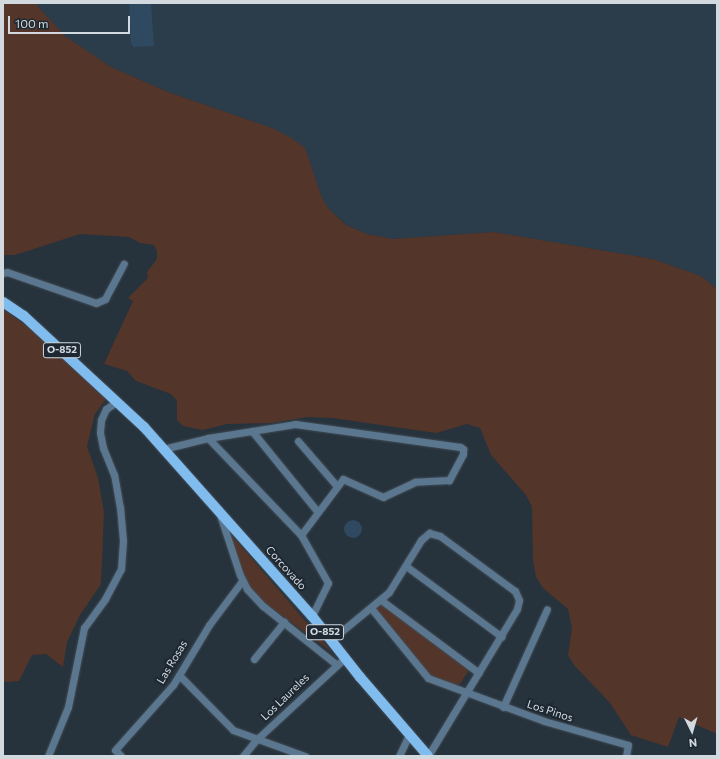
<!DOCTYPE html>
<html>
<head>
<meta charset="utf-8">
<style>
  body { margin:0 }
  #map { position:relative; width:720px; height:759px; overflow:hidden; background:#26323c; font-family:Commissioner,sans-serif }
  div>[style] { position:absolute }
  .built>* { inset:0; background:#2b3c4b }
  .green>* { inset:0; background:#54352a }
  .building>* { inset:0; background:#2e4960 }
  .round { border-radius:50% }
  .roads { filter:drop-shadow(0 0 1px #424d56) drop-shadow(0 0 1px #424d56) }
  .street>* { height:7px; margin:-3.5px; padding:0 3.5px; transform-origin:3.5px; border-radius:3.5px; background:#5b778f }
  .primary>* { height:10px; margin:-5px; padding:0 5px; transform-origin:5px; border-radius:5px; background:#81bcee }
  span { translate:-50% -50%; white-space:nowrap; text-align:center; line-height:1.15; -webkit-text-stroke:4px #1d2832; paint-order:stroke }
  .shield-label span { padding:1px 3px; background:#1d2832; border:1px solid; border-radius:3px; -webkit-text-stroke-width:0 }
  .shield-label { font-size:10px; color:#d2dae0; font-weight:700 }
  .street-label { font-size:11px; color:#d2dae0 }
  .frame { position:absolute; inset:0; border:4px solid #d2dae0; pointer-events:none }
  .north { position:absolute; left:672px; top:711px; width:40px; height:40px; -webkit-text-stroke:3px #1d2832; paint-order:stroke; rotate:175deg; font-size:11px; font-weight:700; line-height:16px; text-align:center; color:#d2dae0 }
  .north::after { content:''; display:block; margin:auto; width:14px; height:18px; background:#d2dae0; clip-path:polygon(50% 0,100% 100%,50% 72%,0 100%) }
  .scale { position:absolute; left:8px; top:16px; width:122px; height:18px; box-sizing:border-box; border:2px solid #d2dae0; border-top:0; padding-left:5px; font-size:12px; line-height:14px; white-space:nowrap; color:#d2dae0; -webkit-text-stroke:3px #1d2832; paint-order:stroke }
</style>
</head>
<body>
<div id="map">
  <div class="built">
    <i style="clip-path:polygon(35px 3px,717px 3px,717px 289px,701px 276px,653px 259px,494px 232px,393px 239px,367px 234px,347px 225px,329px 209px,322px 198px,305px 148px,272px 128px,168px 92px,111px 67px,65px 36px)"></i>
  </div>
  <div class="green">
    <i style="clip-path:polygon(3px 3px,35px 3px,65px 36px,111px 67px,168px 92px,272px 128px,293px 139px,305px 148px,322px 198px,329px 209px,346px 225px,367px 234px,393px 239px,494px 232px,653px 259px,701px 276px,717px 289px,717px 734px,679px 717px,668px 747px,631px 735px,610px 703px,574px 665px,568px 655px,572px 628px,568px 609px,543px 588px,536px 577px,533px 561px,532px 507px,526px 495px,491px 455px,480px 428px,467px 424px,436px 433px,333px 418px,307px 417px,271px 423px,227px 424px,203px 430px,183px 426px,177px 420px,177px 401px,171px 394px,136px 381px,127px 371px,104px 364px,133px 301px,128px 298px,148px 278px,147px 272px,157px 259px,157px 251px,154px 245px,140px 243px,129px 237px,80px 234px,15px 255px,3px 255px)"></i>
    <i style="clip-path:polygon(3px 309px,43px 338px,107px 398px,95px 414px,87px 446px,98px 478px,104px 512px,101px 584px,80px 615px,67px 642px,63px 667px,46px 654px,32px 655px,19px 681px,7px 682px,3px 681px)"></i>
    <i style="clip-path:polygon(229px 532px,332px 652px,266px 604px,250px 587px,245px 580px)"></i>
    <i style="clip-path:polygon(382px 605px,465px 667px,469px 670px,460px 684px,455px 685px,426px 674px,375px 609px)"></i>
  </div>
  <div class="building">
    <i style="clip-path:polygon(129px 3px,151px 3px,154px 46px,134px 47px,131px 44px)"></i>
    <i class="round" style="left:344px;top:520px;width:18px;height:18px"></i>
  </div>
  <div class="roads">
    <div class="street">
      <i style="left:3px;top:273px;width:4px;rotate:-14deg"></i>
      <i style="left:7px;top:272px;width:94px;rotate:19.2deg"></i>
      <i style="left:96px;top:303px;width:10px;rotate:-24deg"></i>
      <i style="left:105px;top:299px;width:40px;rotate:-62deg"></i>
      <i style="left:252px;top:431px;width:103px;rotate:50.9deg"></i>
      <i style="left:208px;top:438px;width:134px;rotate:46.2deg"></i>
      <i style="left:301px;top:535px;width:55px;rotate:60.6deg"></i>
      <i style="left:328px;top:583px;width:37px;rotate:116deg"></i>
      <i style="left:298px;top:441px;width:58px;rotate:49.2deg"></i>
      <i style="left:163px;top:449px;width:46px;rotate:-13.7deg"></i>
      <i style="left:208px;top:438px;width:88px;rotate:-9.1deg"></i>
      <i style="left:295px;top:424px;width:167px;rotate:7.9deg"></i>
      <i style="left:460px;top:447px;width:4px;rotate:34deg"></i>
      <i style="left:463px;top:449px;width:5px;rotate:90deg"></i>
      <i style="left:463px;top:454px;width:30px;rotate:118deg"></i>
      <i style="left:449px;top:480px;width:34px;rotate:177deg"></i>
      <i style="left:415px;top:482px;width:35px;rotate:155deg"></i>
      <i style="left:383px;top:497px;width:44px;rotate:-155.8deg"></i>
      <i style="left:343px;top:479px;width:70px;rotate:126.9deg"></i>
      <i style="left:220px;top:515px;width:63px;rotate:71.6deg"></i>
      <i style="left:240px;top:575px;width:16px;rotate:63deg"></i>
      <i style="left:247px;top:589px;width:23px;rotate:47deg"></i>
      <i style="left:263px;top:606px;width:93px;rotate:38.5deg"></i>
      <i style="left:406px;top:566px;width:119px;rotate:36.5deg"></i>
      <i style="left:381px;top:600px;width:122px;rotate:36.7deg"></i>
      <i style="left:371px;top:608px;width:90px;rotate:50.8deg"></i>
      <i style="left:428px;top:678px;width:124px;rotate:20.3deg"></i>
      <i style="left:544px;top:721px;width:87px;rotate:15.9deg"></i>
      <i style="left:628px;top:745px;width:11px;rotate:100deg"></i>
      <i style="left:331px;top:640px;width:75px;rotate:-39.6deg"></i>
      <i style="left:389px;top:592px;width:61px;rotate:-58.4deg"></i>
      <i style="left:421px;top:540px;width:11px;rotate:-41deg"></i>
      <i style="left:429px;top:533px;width:11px;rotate:15deg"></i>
      <i style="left:440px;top:536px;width:93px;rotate:36.3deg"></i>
      <i style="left:515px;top:591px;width:10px;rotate:66deg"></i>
      <i style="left:519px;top:600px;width:9px;rotate:103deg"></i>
      <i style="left:517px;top:609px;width:172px;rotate:121.2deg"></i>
      <i style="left:254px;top:659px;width:48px;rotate:-51deg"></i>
      <i style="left:179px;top:675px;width:77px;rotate:45.5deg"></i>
      <i style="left:233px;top:730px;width:77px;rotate:19.9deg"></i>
      <i style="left:503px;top:707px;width:107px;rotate:-65.8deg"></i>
      <i style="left:48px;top:756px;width:53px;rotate:-67.8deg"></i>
      <i style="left:68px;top:707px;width:81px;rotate:-78.6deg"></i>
      <i style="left:84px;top:628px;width:36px;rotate:-54deg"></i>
      <i style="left:105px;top:599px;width:34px;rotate:-62deg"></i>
      <i style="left:121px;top:569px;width:28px;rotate:-86deg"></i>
      <i style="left:123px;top:541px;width:33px;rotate:-95deg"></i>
      <i style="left:120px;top:508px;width:34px;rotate:-100deg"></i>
      <i style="left:114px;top:475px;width:29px;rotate:-112deg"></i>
      <i style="left:103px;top:448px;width:16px;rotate:-101deg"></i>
      <i style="left:100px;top:432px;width:12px;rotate:-85deg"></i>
      <i style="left:101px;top:420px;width:12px;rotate:-66deg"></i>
      <i style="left:106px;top:409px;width:14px;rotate:-34deg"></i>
      <i style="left:121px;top:756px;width:8px;rotate:-135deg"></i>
      <i style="left:115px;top:750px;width:87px;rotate:-48.3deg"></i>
      <i style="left:173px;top:685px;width:70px;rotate:-59deg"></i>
      <i style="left:209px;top:625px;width:55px;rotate:-53.1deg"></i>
      <i style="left:243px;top:756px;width:21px;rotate:-51deg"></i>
      <i style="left:256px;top:740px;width:121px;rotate:-42.7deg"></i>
      <i style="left:399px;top:756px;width:23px;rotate:-65deg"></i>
    </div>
    <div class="primary">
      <i style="left:3px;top:302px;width:25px;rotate:34deg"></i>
      <i style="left:24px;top:316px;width:163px;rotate:42.8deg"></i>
      <i style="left:144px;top:427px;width:253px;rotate:48.4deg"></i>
      <i style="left:312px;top:616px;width:78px;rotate:51.8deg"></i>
      <i style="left:360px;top:677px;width:104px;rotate:49.3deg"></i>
    </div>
  </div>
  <div class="shield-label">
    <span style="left:62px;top:350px">O-852</span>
    <span style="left:325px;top:632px">O-852</span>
  </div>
  <div class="street-label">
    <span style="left:286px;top:568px;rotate:48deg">Corcovado</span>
    <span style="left:172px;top:662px;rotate:-59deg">Las Rosas</span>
    <span style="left:285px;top:697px;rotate:-44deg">Los Laureles</span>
    <span style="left:550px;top:711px;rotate:18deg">Los Pinos</span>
  </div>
  <div class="frame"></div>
  <div class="north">N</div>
  <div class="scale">100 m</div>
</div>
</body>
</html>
